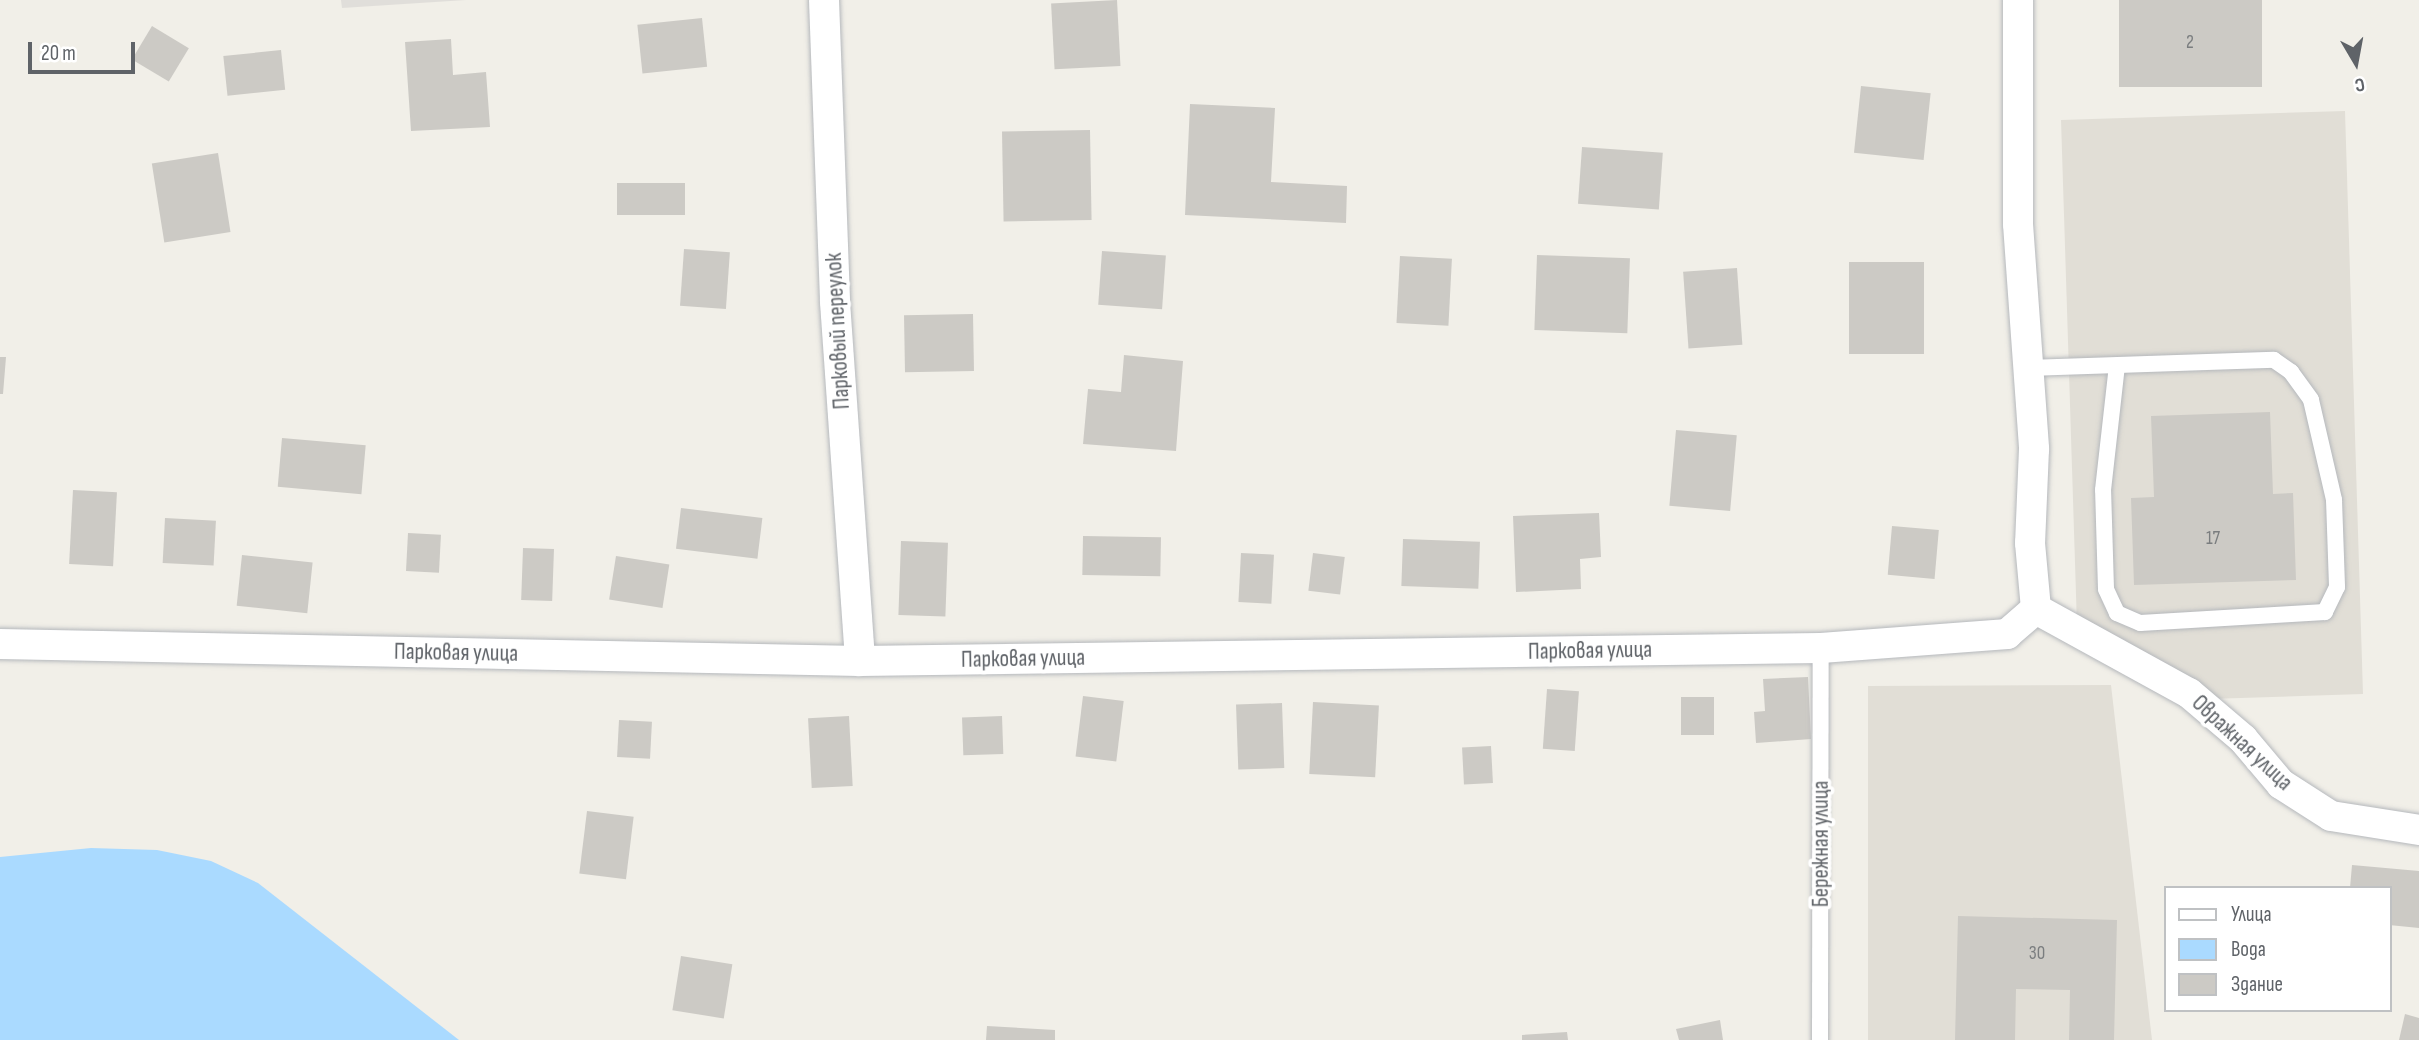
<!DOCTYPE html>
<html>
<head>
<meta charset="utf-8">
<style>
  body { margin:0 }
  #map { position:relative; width:2419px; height:1040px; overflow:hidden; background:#f1efe8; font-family:"Sofia Sans Condensed",sans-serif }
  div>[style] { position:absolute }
  .industrial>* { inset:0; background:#e0deda }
  .education>* { inset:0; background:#e1ded6 }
  .water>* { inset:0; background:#aadaff }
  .building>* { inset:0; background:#cccac5; transform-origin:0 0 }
  .roads { filter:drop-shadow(0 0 2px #b5b8bc) drop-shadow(0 0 2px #b5b8bc) }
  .service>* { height:16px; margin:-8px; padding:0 8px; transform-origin:8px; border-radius:8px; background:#fff }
  .minor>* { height:30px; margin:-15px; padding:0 15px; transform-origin:15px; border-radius:15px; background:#fff }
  span { translate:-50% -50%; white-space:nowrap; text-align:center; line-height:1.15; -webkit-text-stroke:7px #fff; paint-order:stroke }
  .number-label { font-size:19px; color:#7a7d7f }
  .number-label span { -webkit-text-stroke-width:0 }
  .street-label { font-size:23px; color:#5f6368 }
  .legend { position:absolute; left:2164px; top:886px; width:228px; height:126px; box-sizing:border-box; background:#fff; border:2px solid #bfc1c3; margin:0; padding:9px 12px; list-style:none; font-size:21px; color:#5f6368 }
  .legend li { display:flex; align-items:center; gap:14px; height:35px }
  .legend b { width:35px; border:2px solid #bfc1c3 }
  .north { position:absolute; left:2321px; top:28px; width:70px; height:70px; -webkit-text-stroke:5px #fff; paint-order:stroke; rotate:170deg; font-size:19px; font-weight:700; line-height:28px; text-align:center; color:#5f6368 }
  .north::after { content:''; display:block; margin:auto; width:24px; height:32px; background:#5f6368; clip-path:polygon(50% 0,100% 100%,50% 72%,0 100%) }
  .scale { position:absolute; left:28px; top:42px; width:107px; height:32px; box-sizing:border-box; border:4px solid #5f6368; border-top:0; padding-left:9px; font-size:21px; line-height:24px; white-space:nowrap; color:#5f6368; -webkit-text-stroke:5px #fff; paint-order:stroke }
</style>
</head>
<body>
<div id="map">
  <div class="industrial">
    <i style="clip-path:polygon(341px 0,466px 0,342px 8px)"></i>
  </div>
  <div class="education">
    <i style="clip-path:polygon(2345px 111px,2363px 694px,2209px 699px,2077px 626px,2061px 120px)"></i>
    <i style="clip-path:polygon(2111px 685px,2152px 1040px,1868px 1040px,1868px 686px)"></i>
  </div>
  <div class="water">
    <i style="clip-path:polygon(91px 848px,157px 850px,211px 861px,258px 883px,459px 1040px,0 1040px,0 857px)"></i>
  </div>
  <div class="building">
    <i style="left:1117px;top:0;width:66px;height:66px;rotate:87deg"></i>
    <i style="left:2119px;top:0;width:143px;height:87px"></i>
    <i style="left:702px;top:18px;width:49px;height:65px;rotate:84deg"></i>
    <i style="left:152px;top:26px;width:43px;height:39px;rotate:31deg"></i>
    <i style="clip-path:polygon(451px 39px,453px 75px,486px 72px,490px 127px,411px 131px,405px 42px)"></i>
    <i style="left:281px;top:50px;width:40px;height:58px;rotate:84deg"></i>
    <i style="left:1861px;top:86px;width:70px;height:67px;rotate:6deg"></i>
    <i style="clip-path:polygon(1190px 104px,1275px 108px,1271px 182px,1347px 186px,1346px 223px,1185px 215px)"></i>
    <i style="left:1090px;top:130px;width:90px;height:88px;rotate:89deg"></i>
    <i style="left:1582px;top:147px;width:81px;height:57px;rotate:4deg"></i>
    <i style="left:218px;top:153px;width:80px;height:67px;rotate:81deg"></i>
    <i style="left:685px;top:183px;width:32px;height:68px;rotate:90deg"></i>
    <i style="left:684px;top:249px;width:46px;height:57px;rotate:4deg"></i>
    <i style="left:1102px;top:251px;width:64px;height:54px;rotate:4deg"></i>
    <i style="left:1537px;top:255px;width:93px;height:75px;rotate:2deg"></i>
    <i style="left:1400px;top:256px;width:52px;height:67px;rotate:3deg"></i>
    <i style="left:1924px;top:262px;width:92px;height:75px;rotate:90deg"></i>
    <i style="left:1737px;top:268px;width:77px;height:54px;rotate:86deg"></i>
    <i style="left:973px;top:314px;width:57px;height:69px;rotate:89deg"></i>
    <i style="clip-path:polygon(1124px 355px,1183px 361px,1176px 451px,1083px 444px,1088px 389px,1121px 392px)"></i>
    <i style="clip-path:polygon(0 357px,6px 357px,3px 394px,0 394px)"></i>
    <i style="clip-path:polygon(2270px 412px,2273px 494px,2293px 493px,2296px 580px,2134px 585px,2131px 498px,2154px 497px,2151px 416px)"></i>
    <i style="left:1676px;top:430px;width:61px;height:76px;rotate:5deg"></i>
    <i style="left:282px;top:438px;width:84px;height:49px;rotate:5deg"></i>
    <i style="left:73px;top:490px;width:44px;height:74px;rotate:3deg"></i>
    <i style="left:681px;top:508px;width:82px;height:41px;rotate:7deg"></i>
    <i style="clip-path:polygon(1599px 513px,1601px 557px,1580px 559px,1581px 589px,1516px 592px,1513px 516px)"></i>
    <i style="left:165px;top:518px;width:51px;height:45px;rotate:3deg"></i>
    <i style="left:1892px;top:526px;width:47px;height:49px;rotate:5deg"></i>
    <i style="left:408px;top:533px;width:33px;height:38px;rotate:3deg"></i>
    <i style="left:1083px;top:536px;width:78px;height:39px;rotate:1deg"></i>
    <i style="left:1403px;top:539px;width:77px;height:47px;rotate:2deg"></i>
    <i style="left:901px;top:541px;width:47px;height:74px;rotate:2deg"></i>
    <i style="left:523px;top:548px;width:31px;height:52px;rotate:2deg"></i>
    <i style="left:1241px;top:553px;width:33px;height:49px;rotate:3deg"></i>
    <i style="left:1313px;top:553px;width:32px;height:38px;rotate:7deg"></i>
    <i style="left:242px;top:555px;width:71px;height:51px;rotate:6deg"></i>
    <i style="left:616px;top:556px;width:54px;height:44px;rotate:9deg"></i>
    <i style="clip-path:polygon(1808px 677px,1811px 739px,1756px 743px,1754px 712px,1765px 711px,1763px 679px)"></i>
    <i style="left:1547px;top:689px;width:32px;height:60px;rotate:4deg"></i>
    <i style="left:1083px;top:696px;width:41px;height:61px;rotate:7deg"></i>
    <i style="left:1681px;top:697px;width:33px;height:38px"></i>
    <i style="left:1313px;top:702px;width:66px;height:72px;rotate:3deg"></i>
    <i style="left:1282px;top:703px;width:65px;height:46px;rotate:88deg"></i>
    <i style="left:849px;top:716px;width:70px;height:41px;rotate:87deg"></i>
    <i style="left:1002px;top:716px;width:38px;height:40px;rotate:88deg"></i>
    <i style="left:619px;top:720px;width:33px;height:37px;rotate:3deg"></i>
    <i style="left:1491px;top:746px;width:37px;height:29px;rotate:87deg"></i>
    <i style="left:587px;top:811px;width:47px;height:63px;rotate:7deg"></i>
    <i style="clip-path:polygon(2352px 865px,2419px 871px,2419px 928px,2389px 925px,2389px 888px,2350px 888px)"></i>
    <i style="clip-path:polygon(1958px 916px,2117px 920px,2114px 1040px,2069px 1040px,2070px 990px,2016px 989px,2015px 1040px,1955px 1040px)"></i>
    <i style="left:681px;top:956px;width:52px;height:55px;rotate:9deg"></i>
    <i style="clip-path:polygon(2405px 1014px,2419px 1018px,2419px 1040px,2399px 1040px)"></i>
    <i style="clip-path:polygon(1720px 1020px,1723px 1040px,1679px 1040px,1676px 1029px)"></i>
    <i style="clip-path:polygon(987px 1026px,1055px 1030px,1055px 1040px,986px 1040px)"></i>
    <i style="clip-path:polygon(1567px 1032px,1568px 1040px,1522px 1040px,1522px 1035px)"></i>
  </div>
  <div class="roads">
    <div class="service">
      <i style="left:2028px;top:368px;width:246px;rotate:-1.9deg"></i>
      <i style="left:2274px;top:360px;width:21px;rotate:35deg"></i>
      <i style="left:2291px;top:372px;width:34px;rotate:54deg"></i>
      <i style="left:2311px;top:400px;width:103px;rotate:77deg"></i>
      <i style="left:2334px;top:500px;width:87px;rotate:88deg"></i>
      <i style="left:2337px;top:587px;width:28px;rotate:116deg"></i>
      <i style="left:2325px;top:612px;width:185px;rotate:176.6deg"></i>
      <i style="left:2140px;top:623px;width:25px;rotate:-157deg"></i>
      <i style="left:2117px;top:613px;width:26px;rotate:-115deg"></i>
      <i style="left:2106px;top:589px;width:99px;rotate:-91.7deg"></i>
      <i style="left:2103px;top:490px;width:125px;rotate:-83.6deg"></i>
      <i style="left:1820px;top:1040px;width:392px;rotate:-89.9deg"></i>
    </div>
    <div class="minor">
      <i style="left:824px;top:0;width:302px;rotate:87.9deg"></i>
      <i style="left:835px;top:302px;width:360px;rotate:86deg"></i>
      <i style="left:2018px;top:0;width:224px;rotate:90deg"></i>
      <i style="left:2018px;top:224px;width:226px;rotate:85.9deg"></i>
      <i style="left:2034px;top:449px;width:94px;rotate:92.4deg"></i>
      <i style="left:2030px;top:543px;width:66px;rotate:84.8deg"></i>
      <i style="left:2036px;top:609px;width:175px;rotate:28.8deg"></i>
      <i style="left:2189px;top:693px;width:71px;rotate:40.4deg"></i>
      <i style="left:2243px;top:739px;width:59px;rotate:49.8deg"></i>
      <i style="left:2281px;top:784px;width:59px;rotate:32.6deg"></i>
      <i style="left:2331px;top:816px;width:89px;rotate:9deg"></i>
      <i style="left:0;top:644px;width:860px;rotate:1.13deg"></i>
      <i style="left:860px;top:661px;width:961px;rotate:-0.78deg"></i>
      <i style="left:1821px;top:648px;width:187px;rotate:-4.3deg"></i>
      <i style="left:2007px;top:634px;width:38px;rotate:-41deg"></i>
    </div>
  </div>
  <div class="number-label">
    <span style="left:2190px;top:43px">2</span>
    <span style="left:2213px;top:539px">17</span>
    <span style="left:2037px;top:954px">30</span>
  </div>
  <div class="street-label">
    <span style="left:838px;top:331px;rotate:-93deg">Парковый переулок</span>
    <span style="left:1590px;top:651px;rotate:-1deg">Парковая улица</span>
    <span style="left:456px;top:653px;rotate:1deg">Парковая улица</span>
    <span style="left:1023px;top:659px;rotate:-1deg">Парковая улица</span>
    <span style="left:2242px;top:743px;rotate:43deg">Овражная улица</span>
    <span style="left:1821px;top:844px;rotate:-90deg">Бережная улица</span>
  </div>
  <ul class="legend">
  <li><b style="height:9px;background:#fff"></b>Улица</li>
  <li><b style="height:19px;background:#aadaff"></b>Вода</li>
  <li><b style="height:19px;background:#cccac5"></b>Здание</li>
  </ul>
  <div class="north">С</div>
  <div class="scale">20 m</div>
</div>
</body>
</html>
